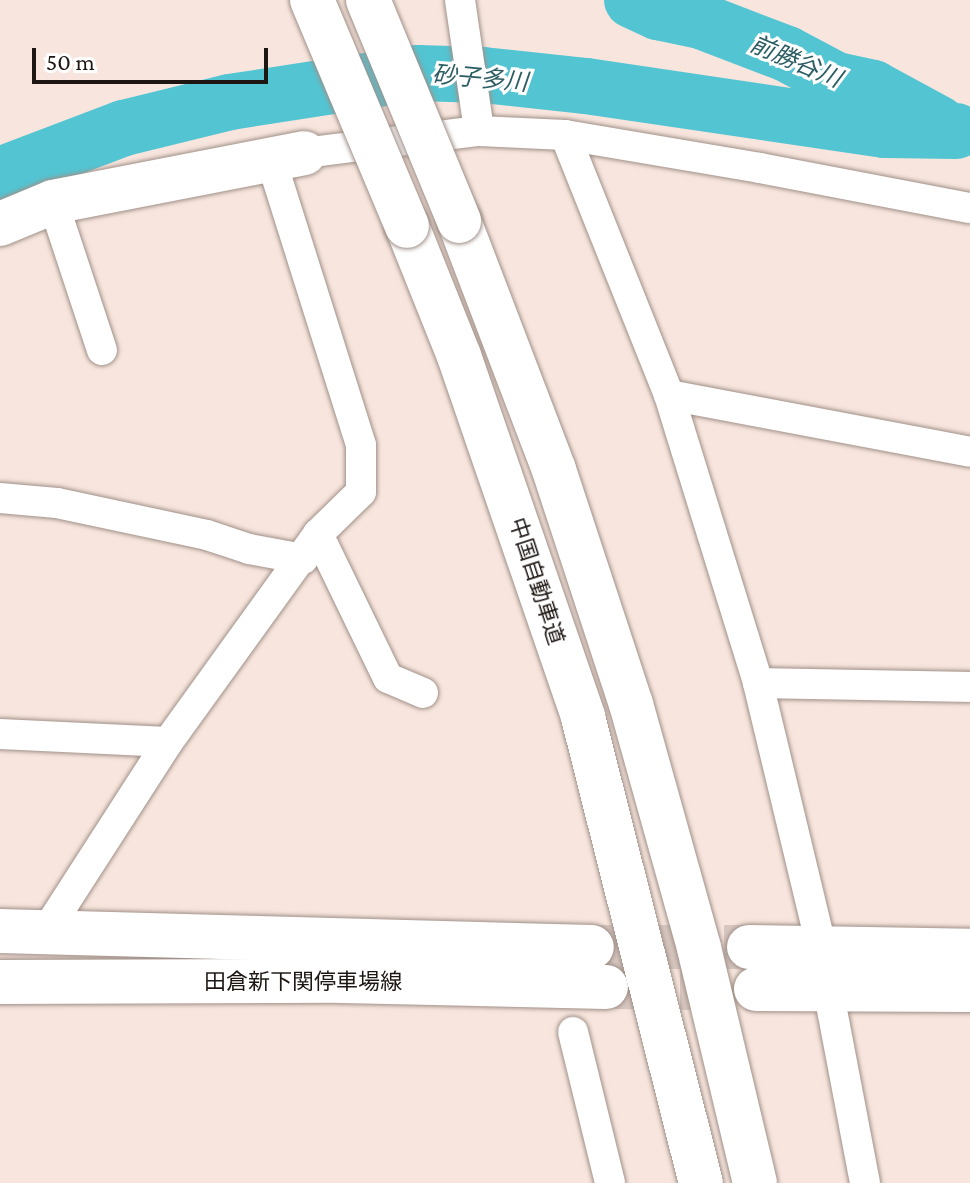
<!DOCTYPE html>
<html>
<head>
<meta charset="utf-8">
<style>
  body { margin:0 }
  #map { position:relative; width:970px; height:1183px; overflow:hidden; background:#f8e6de; font-family:"Crimson Pro","Noto Sans JP",serif }
  div>[style] { position:absolute }
  .river>* { height:56px; margin:-28px; padding:0 28px; transform-origin:28px; border-radius:28px; background:#53c4d2 }
  .secondary-tunnel>* { height:44px; margin-top:-22px; transform-origin:0; background:repeating-linear-gradient(90deg,#d7c7c0 0 44px,transparent 0 66px) }
  .roads { filter:drop-shadow(0 0 2px #a09088) drop-shadow(0 0 2px #a09088) }
  .street>* { height:30px; margin:-15px; padding:0 15px; transform-origin:15px; border-radius:15px; background:#fff }
  .secondary>* { height:44px; margin:-22px; padding:0 22px; transform-origin:22px; border-radius:22px; background:#fff }
  .highway>* { height:44px; margin:-22px; padding:0 22px; transform-origin:22px; border-radius:22px; background:#fff }
  .bridges { filter:drop-shadow(0 0 2px #a09088) drop-shadow(0 0 2px #a09088) }
  .highway-bridge>* { height:44px; margin:-22px; padding:0 22px; transform-origin:22px; border-radius:22px; background:#fff }
  span { translate:-50% -50%; white-space:nowrap; text-align:center; line-height:1.15; -webkit-text-stroke:6px #fff; paint-order:stroke }
  .street-label { font-size:22px; color:#1d1613 }
  .water-label { font-size:24px; color:#2c5d63; font-style:italic }
  .scale { position:absolute; left:32px; top:48px; width:236px; height:36px; box-sizing:border-box; border:4px solid #1d1613; border-top:0; padding-left:10px; font-size:24px; line-height:28px; white-space:nowrap; color:#1d1613; -webkit-text-stroke:6px #fff; paint-order:stroke }
</style>
</head>
<body>
<div id="map">
  <div class="river">
    <i style="left:632px;top:0;width:29px;rotate:25deg"></i>
    <i style="left:658px;top:12px;width:44px;rotate:11.8deg"></i>
    <i style="left:701px;top:21px;width:92px;rotate:21deg"></i>
    <i style="left:787px;top:54px;width:55px;rotate:28deg"></i>
    <i style="left:836px;top:80px;width:38px;rotate:12deg"></i>
    <i style="left:873px;top:88px;width:75px;rotate:28.6deg"></i>
    <i style="left:0;top:175px;width:133px;rotate:-20.8deg"></i>
    <i style="left:124px;top:128px;width:109px;rotate:-13.8deg"></i>
    <i style="left:230px;top:102px;width:190px;rotate:-8.8deg"></i>
    <i style="left:418px;top:73px;width:65px;rotate:1.8deg"></i>
    <i style="left:483px;top:75px;width:104px;rotate:6.1deg"></i>
    <i style="left:586px;top:86px;width:302px;rotate:8.4deg"></i>
    <i style="left:885px;top:130px;width:71px;rotate:0.8deg"></i>
  </div>
  <div class="secondary-tunnel">
    <i style="left:592px;top:947px;width:157px"></i>
    <i style="left:614px;top:987px;width:142px;rotate:0.8deg"></i>
  </div>
  <div class="roads">
    <div class="street">
      <i style="left:460px;top:0;width:132px;rotate:81.7deg"></i>
      <i style="left:565px;top:135px;width:280px;rotate:68.2deg"></i>
      <i style="left:669px;top:395px;width:301px;rotate:72.8deg"></i>
      <i style="left:758px;top:683px;width:275px;rotate:76.5deg"></i>
      <i style="left:304px;top:153px;width:176px;rotate:-7.2deg"></i>
      <i style="left:479px;top:131px;width:86px;rotate:2.7deg"></i>
      <i style="left:565px;top:135px;width:198px;rotate:9.6deg"></i>
      <i style="left:760px;top:168px;width:214px;rotate:10.8deg"></i>
      <i style="left:53px;top:202px;width:156px;rotate:71.7deg"></i>
      <i style="left:669px;top:395px;width:306px;rotate:10.7deg"></i>
      <i style="left:0;top:498px;width:57px;rotate:5deg"></i>
      <i style="left:57px;top:503px;width:153px;rotate:12deg"></i>
      <i style="left:207px;top:535px;width:44px;rotate:18.4deg"></i>
      <i style="left:249px;top:549px;width:55px;rotate:10.5deg"></i>
      <i style="left:318px;top:534px;width:160px;rotate:64.1deg"></i>
      <i style="left:388px;top:678px;width:38px;rotate:23deg"></i>
      <i style="left:758px;top:683px;width:212px;rotate:1.1deg"></i>
      <i style="left:0;top:734px;width:168px;rotate:2.7deg"></i>
      <i style="left:45px;top:933px;width:227px;rotate:-57.2deg"></i>
      <i style="left:168px;top:742px;width:256px;rotate:-54.2deg"></i>
      <i style="left:318px;top:534px;width:60px;rotate:-44.3deg"></i>
      <i style="left:361px;top:492px;width:47px;rotate:-90deg"></i>
      <i style="left:361px;top:445px;width:299px;rotate:-107.5deg"></i>
      <i style="left:828px;top:989px;width:197px;rotate:79.2deg"></i>
      <i style="left:573px;top:1032px;width:155px;rotate:76.2deg"></i>
    </div>
    <div class="secondary">
      <i style="left:0;top:224px;width:57px;rotate:-22.5deg"></i>
      <i style="left:53px;top:202px;width:256px;rotate:-11deg"></i>
      <i style="left:0;top:931px;width:592px;rotate:1.55deg"></i>
      <i style="left:749px;top:947px;width:221px;rotate:1deg"></i>
      <i style="left:0;top:982px;width:342px;rotate:-0.2deg"></i>
      <i style="left:342px;top:981px;width:264px;rotate:1.3deg"></i>
      <i style="left:756px;top:989px;width:214px;rotate:0.3deg"></i>
    </div>
    <div class="highway">
      <i style="left:459px;top:221px;width:267px;rotate:69.1deg"></i>
      <i style="left:554px;top:470px;width:246px;rotate:71.8deg"></i>
      <i style="left:631px;top:704px;width:253px;rotate:74.4deg"></i>
      <i style="left:699px;top:948px;width:242px;rotate:76.6deg"></i>
      <i style="left:407px;top:226px;width:140px;rotate:68.2deg"></i>
      <i style="left:459px;top:356px;width:382px;rotate:71deg"></i>
      <i style="left:583px;top:717px;width:481px;rotate:75.8deg"></i>
    </div>
  </div>
  <div class="bridges">
    <div class="highway-bridge">
      <i style="left:312px;top:0;width:245px;rotate:67.2deg"></i>
      <i style="left:368px;top:0;width:239px;rotate:67.6deg"></i>
    </div>
  </div>
  <div class="street-label">
    <span style="left:537px;top:581px;rotate:72deg">中国自動車道</span>
    <span style="left:303px;top:982px">田倉新下関停車場線</span>
  </div>
  <div class="water-label">
    <span style="left:796px;top:61px;rotate:23deg">前勝谷川</span>
    <span style="left:480px;top:78px;rotate:5deg">砂子多川</span>
  </div>
  <div class="scale">50 m</div>
</div>
</body>
</html>
